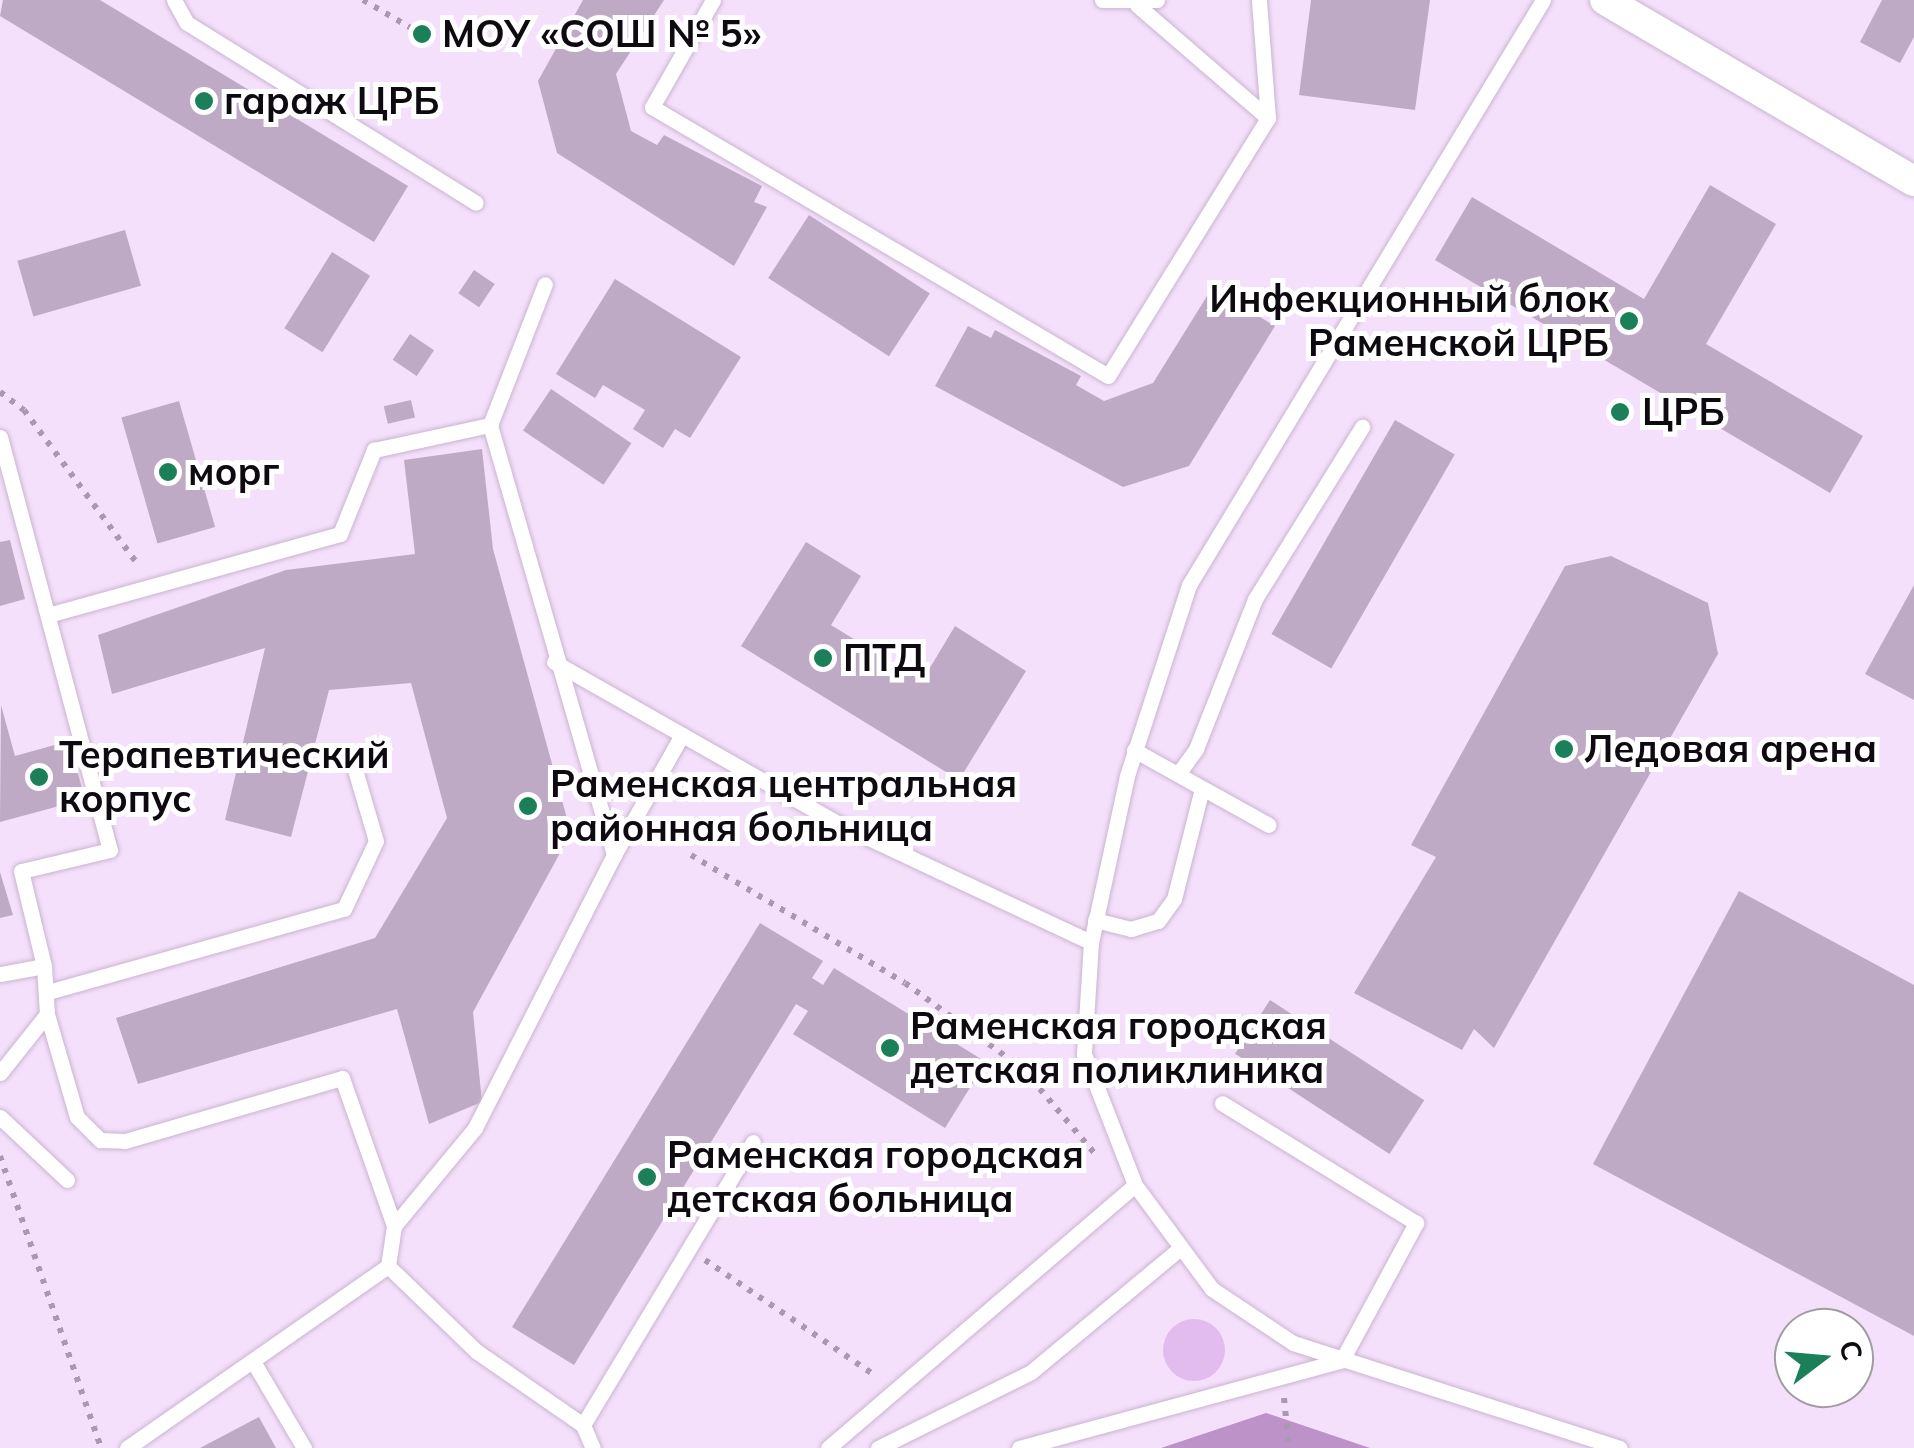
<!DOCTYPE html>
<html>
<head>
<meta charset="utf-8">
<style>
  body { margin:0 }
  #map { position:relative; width:1914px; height:1448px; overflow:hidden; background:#f5e0fb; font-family:Mulish,sans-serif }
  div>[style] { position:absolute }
  .green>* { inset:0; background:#e3bcef }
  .round { border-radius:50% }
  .forest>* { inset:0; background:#bd92c9 }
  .building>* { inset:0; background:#beaac4; transform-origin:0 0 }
  .path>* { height:6px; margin-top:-3px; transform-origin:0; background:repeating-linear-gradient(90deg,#a999ae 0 5px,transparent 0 13px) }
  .roads { filter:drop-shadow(0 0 2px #c9b5cf) drop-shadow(0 0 2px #c9b5cf) }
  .lane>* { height:15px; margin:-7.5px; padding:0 7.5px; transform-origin:7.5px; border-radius:7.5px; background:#fff }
  .street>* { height:30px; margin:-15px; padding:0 15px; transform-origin:15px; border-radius:15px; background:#fff }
  .dots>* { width:28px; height:28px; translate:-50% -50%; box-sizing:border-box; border:5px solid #fff; border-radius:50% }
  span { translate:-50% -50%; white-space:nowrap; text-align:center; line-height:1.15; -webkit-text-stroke:10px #fff; paint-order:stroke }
  .poi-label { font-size:38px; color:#0f0911; font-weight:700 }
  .left { translate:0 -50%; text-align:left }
  .right { translate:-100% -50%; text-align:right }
  .north { position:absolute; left:1774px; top:1308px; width:100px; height:100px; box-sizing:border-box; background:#fff; border:2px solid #9f9da0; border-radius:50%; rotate:74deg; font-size:28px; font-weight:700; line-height:40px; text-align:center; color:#0f0911 }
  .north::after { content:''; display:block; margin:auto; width:35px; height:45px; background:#1b8059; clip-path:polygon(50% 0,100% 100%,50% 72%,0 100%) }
</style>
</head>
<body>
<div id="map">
  <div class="green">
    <i class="round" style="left:1163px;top:1319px;width:62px;height:62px"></i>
  </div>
  <div class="forest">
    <i style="clip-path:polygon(1266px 1413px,1370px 1448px,1161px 1448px)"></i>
  </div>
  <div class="building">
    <i style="clip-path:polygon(3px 0,100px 0,408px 186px,374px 242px,0 16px)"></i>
    <i style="clip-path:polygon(583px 0,664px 0,616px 74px,631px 131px,657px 145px,664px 135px,762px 186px,754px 202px,767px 207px,734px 266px,557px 153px,538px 81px)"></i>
    <i style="clip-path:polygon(1311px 0,1430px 0,1415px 110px,1299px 95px)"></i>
    <i style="clip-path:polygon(1882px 0,1914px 0,1914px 37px,1900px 63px,1860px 42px)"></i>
    <i style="clip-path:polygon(1710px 185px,1776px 224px,1706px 344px,1863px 436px,1830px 493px,1435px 260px,1472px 197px,1644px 299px)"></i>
    <i style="left:809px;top:215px;width:144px;height:75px;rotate:33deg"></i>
    <i style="left:125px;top:230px;width:58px;height:112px;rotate:74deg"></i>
    <i style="left:332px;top:252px;width:45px;height:90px;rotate:32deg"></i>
    <i style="left:474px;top:270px;width:25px;height:28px;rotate:34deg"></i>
    <i style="clip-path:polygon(615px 279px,741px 357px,690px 438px,675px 429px,663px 448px,633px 429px,645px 410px,603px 385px,595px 398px,556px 374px)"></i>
    <i style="clip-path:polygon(1212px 288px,1275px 326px,1189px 466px,1123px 487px,935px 386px,968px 326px,991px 338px,995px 330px,1081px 376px,1076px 385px,1104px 401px,1153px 383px)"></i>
    <i style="left:410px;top:334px;width:29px;height:31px;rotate:34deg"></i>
    <i style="left:551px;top:389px;width:97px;height:50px;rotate:34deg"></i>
    <i style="left:411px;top:400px;width:18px;height:28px;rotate:77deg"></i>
    <i style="left:179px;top:401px;width:131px;height:60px;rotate:74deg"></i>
    <i style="left:1395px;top:420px;width:69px;height:247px;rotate:30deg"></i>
    <i style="clip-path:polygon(482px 449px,493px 549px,571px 833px,473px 1012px,482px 1102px,429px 1124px,397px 1009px,138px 1084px,116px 1018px,375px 938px,447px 818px,411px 683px,329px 690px,291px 837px,225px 820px,265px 648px,112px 694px,98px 635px,286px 570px,415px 554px,404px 460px)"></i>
    <i style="clip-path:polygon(10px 540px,25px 599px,0 606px,0 542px)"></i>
    <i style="clip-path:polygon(806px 542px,861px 576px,831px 625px,922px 681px,955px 626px,1026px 671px,959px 780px,741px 646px)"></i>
    <i style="clip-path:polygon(1611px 556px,1708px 603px,1718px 654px,1494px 1048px,1474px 1029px,1462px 1050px,1354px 993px,1436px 857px,1411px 845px,1565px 566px)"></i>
    <i style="clip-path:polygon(1914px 585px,1914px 700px,1865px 674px)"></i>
    <i style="clip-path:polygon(1px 705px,15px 756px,69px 741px,85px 799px,0 822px)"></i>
    <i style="clip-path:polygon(0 872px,13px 915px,0 918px)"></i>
    <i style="clip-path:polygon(1739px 891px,1914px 985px,1914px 1336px,1593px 1164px)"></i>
    <i style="clip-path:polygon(760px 923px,823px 961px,812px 978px,823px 985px,834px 968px,986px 1062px,945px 1128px,793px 1034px,808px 1011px,796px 1004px,574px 1365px,512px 1327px)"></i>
    <i style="left:1270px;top:1000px;width:184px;height:64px;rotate:33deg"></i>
    <i style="clip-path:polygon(259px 1417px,276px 1448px,200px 1448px)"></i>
  </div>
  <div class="path">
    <i style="left:363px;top:0;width:61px;rotate:30.3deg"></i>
    <i style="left:0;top:392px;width:30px;rotate:37deg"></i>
    <i style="left:24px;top:410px;width:194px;rotate:53.6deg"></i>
    <i style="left:691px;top:855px;width:249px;rotate:30.9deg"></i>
    <i style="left:905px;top:983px;width:146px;rotate:36.1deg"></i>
    <i style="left:1023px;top:1069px;width:113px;rotate:49.7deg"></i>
    <i style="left:0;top:1156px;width:309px;rotate:70.9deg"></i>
    <i style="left:705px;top:1260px;width:207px;rotate:34.2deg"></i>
    <i style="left:1284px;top:1398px;width:50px;rotate:84.3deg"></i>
  </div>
  <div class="roads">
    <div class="lane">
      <i style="left:174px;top:0;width:26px;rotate:61deg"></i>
      <i style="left:187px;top:23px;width:340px;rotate:31.9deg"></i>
      <i style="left:713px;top:0;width:123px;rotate:119.7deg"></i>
      <i style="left:652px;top:107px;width:529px;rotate:30.54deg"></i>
      <i style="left:1108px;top:376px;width:304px;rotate:-58.2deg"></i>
      <i style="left:1268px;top:118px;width:118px;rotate:-94.4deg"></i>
      <i style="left:1102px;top:0;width:55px"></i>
      <i style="left:1543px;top:0;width:684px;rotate:121.18deg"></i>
      <i style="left:1189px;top:585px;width:201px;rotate:108deg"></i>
      <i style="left:1127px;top:776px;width:170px;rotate:102.2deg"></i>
      <i style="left:1091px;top:942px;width:112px;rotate:93.6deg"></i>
      <i style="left:1084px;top:1054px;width:141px;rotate:68.7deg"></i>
      <i style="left:1135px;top:1185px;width:129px;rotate:53.5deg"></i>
      <i style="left:1212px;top:1289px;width:97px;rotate:33.7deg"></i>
      <i style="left:1293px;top:1343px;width:343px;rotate:17.8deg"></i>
      <i style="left:1137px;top:5px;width:173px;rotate:40.8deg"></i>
      <i style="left:490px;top:425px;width:151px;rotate:-68.7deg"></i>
      <i style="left:0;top:437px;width:427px;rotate:75.1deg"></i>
      <i style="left:110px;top:850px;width:91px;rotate:166.7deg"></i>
      <i style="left:21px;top:871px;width:98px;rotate:76.4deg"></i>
      <i style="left:44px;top:966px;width:45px;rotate:169.7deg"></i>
      <i style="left:48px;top:615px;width:303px;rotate:-15.5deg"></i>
      <i style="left:340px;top:534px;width:91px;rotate:-68deg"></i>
      <i style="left:374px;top:450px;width:119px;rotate:-12.2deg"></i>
      <i style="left:490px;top:425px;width:448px;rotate:73.9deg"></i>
      <i style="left:614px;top:855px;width:306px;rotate:117deg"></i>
      <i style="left:475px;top:1128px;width:127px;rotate:129.6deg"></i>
      <i style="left:554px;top:662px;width:335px;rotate:29.6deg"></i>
      <i style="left:845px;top:827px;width:272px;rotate:25.1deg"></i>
      <i style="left:1134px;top:750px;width:154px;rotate:29.1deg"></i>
      <i style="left:1178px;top:774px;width:31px;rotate:-54deg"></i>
      <i style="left:1196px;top:749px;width:161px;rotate:-68.5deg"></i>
      <i style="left:1255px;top:599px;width:203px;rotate:-58.1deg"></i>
      <i style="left:614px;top:855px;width:138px;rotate:-60.5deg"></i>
      <i style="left:1095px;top:920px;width:37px;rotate:14deg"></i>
      <i style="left:1131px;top:929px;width:28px;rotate:-17deg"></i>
      <i style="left:1158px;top:921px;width:27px;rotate:-54deg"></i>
      <i style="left:1174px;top:899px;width:114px;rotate:-75.8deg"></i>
      <i style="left:48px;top:992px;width:307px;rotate:-15.7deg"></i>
      <i style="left:344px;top:909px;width:75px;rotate:-64.8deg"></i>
      <i style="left:376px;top:841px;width:81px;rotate:-106.4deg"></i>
      <i style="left:47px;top:1014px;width:107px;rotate:73.8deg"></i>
      <i style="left:77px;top:1117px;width:33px;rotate:45deg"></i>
      <i style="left:100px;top:1140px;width:25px;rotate:2deg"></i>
      <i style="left:125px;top:1141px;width:226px;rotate:-16.2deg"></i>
      <i style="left:342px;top:1078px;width:157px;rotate:70.6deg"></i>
      <i style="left:394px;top:1226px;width:40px;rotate:98.5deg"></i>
      <i style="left:388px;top:1266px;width:122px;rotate:44deg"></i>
      <i style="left:476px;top:1351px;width:130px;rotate:34.7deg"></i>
      <i style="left:583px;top:1425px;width:25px;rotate:67deg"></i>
      <i style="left:0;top:1073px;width:75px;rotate:-51.5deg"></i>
      <i style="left:47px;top:1014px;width:48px;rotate:-93.6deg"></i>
      <i style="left:0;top:1117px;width:92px;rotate:43.2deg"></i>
      <i style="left:254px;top:1363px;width:99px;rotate:59.5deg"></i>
      <i style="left:583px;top:1425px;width:330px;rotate:-59deg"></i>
      <i style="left:127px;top:1448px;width:318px;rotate:-34.9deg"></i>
      <i style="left:828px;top:1448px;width:404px;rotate:-40.6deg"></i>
      <i style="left:878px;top:1448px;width:171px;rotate:-26.4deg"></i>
      <i style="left:1031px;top:1372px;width:191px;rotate:-39.7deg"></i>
      <i style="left:1019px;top:1448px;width:335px;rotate:-15.2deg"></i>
      <i style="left:1342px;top:1360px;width:156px;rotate:-61.6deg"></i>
      <i style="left:1416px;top:1223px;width:228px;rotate:-148.3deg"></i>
    </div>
    <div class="street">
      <i style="left:1605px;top:0;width:358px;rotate:30.4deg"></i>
    </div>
  </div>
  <div class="dots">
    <i style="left:422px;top:34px;background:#1b8059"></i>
    <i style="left:204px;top:101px;background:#1b8059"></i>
    <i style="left:1629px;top:321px;background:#1b8059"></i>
    <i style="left:1620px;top:412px;background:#1b8059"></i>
    <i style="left:168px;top:472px;background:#1b8059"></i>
    <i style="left:823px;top:658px;background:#1b8059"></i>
    <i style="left:1564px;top:749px;background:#1b8059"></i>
    <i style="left:39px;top:777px;background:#1b8059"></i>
    <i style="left:528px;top:806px;background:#1b8059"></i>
    <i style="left:890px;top:1048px;background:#1b8059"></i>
    <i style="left:647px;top:1177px;background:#1b8059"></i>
  </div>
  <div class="poi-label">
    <span class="left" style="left:442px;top:34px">МОУ «СОШ № 5»</span>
    <span class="left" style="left:224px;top:101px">гараж ЦРБ</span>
    <span class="right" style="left:1609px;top:321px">Инфекционный блок<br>Раменской ЦРБ</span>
    <span class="left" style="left:1642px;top:412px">ЦРБ</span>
    <span class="left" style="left:188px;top:472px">морг</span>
    <span class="left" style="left:843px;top:658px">ПТД</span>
    <span class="left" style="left:1584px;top:749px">Ледовая арена</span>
    <span class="left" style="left:59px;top:777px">Терапевтический<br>корпус</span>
    <span class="left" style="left:550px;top:806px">Раменская центральная<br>районная больница</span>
    <span class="left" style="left:910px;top:1048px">Раменская городская<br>детская поликлиника</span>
    <span class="left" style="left:667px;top:1177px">Раменская городская<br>детская больница</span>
  </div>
  <div class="north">С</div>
</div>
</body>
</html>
